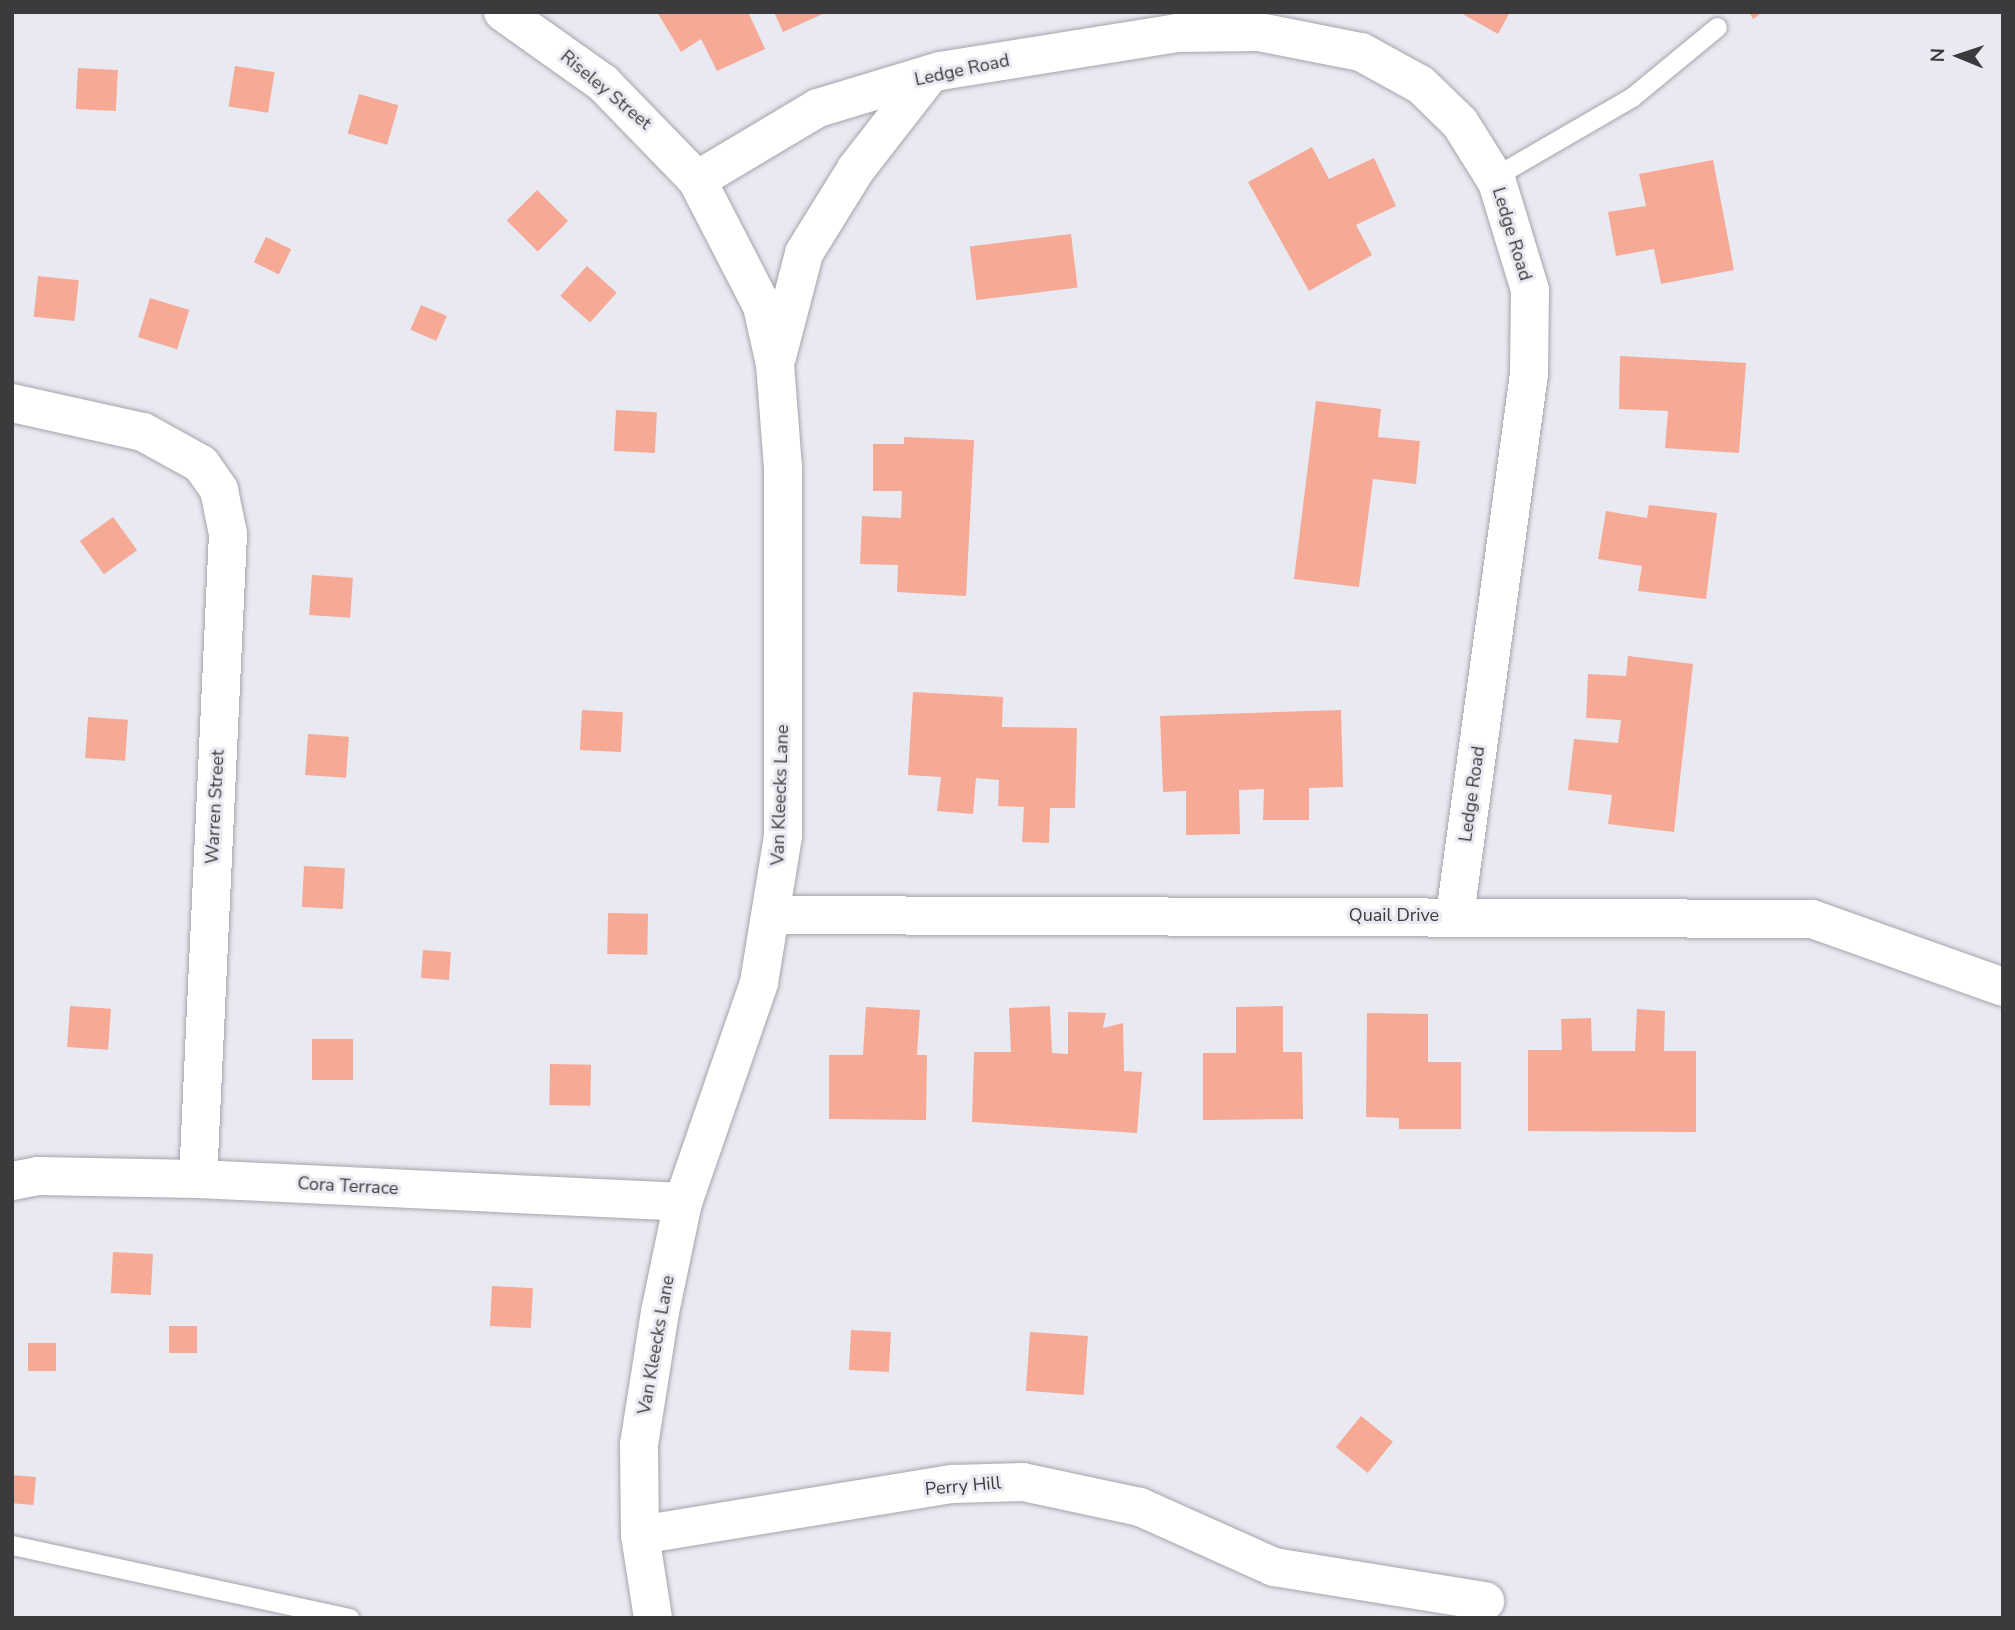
<!DOCTYPE html>
<html>
<head>
<meta charset="utf-8">
<style>
  body { margin:0 }
  #map { position:relative; width:2015px; height:1630px; overflow:hidden; background:#e9e9f1; font-family:"Nunito Sans",sans-serif }
  div>[style] { position:absolute }
  .building>* { inset:0; background:#f6a995; transform-origin:0 0 }
  .roads { filter:drop-shadow(0 0 2px #a4a4ab) drop-shadow(0 0 2px #a4a4ab) }
  .lane>* { height:19px; margin:-9.5px; padding:0 9.5px; transform-origin:9.5px; border-radius:9.5px; background:#fff }
  .street>* { height:38px; margin:-19px; padding:0 19px; transform-origin:19px; border-radius:19px; background:#fff }
  span { translate:-50% -50%; white-space:nowrap; text-align:center; line-height:1.15; -webkit-text-stroke:6px #e9e9f1; paint-order:stroke }
  .street-label { font-size:18px; color:#3b3b3e }
  .frame { position:absolute; inset:0; border:14px solid #3b3b3e; pointer-events:none }
  .north { position:absolute; left:1924px; top:21px; width:70px; height:70px; -webkit-text-stroke:5px #e9e9f1; paint-order:stroke; rotate:272deg; font-size:19px; font-weight:700; line-height:28px; text-align:center; color:#3b3b3e }
  .north::after { content:''; display:block; margin:auto; width:24px; height:32px; background:#3b3b3e; clip-path:polygon(50% 0,100% 100%,50% 72%,0 100%) }
</style>
</head>
<body>
<div id="map">
  <div class="building">
    <i style="clip-path:polygon(657px 12px,748px 12px,765px 49px,717px 71px,701px 39px,681px 52px)"></i>
    <i style="clip-path:polygon(774px 12px,827px 12px,783px 32px)"></i>
    <i style="clip-path:polygon(1459px 12px,1510px 12px,1498px 34px)"></i>
    <i style="clip-path:polygon(1749px 12px,1763px 12px,1753px 19px)"></i>
    <i style="left:235px;top:66px;width:40px;height:41px;rotate:9deg"></i>
    <i style="left:78px;top:68px;width:40px;height:41px;rotate:3deg"></i>
    <i style="left:359px;top:94px;width:41px;height:41px;rotate:16deg"></i>
    <i style="clip-path:polygon(1312px 147px,1329px 179px,1374px 158px,1396px 206px,1356px 225px,1372px 255px,1309px 291px,1248px 182px)"></i>
    <i style="clip-path:polygon(1713px 160px,1734px 270px,1661px 284px,1654px 249px,1616px 256px,1608px 212px,1646px 206px,1639px 174px)"></i>
    <i style="left:537px;top:190px;width:44px;height:43px;rotate:45deg"></i>
    <i style="left:1071px;top:234px;width:54px;height:102px;rotate:83deg"></i>
    <i style="left:266px;top:237px;width:28px;height:28px;rotate:26deg"></i>
    <i style="left:587px;top:266px;width:40px;height:40px;rotate:42deg"></i>
    <i style="left:38px;top:276px;width:41px;height:41px;rotate:6deg"></i>
    <i style="left:150px;top:298px;width:41px;height:41px;rotate:17deg"></i>
    <i style="left:421px;top:305px;width:28px;height:27px;rotate:23deg"></i>
    <i style="clip-path:polygon(1620px 356px,1746px 363px,1739px 453px,1665px 448px,1668px 411px,1619px 409px)"></i>
    <i style="clip-path:polygon(1316px 401px,1381px 409px,1378px 437px,1420px 441px,1416px 484px,1373px 479px,1359px 587px,1294px 579px)"></i>
    <i style="left:616px;top:410px;width:41px;height:41px;rotate:3deg"></i>
    <i style="clip-path:polygon(904px 437px,974px 440px,966px 596px,897px 592px,898px 565px,860px 564px,862px 516px,901px 518px,902px 491px,873px 491px,873px 444px,904px 444px)"></i>
    <i style="clip-path:polygon(1649px 505px,1717px 513px,1706px 599px,1638px 591px,1642px 566px,1598px 559px,1606px 511px,1647px 518px)"></i>
    <i style="left:113px;top:517px;width:41px;height:41px;rotate:54deg"></i>
    <i style="left:312px;top:575px;width:41px;height:40px;rotate:4deg"></i>
    <i style="clip-path:polygon(1628px 656px,1693px 664px,1674px 832px,1608px 824px,1612px 795px,1568px 790px,1574px 739px,1618px 743px,1621px 720px,1586px 718px,1588px 674px,1626px 676px)"></i>
    <i style="clip-path:polygon(913px 692px,1003px 697px,1002px 727px,1077px 728px,1075px 808px,1050px 808px,1049px 843px,1022px 842px,1024px 807px,998px 806px,999px 780px,976px 778px,973px 814px,937px 811px,941px 777px,908px 775px)"></i>
    <i style="left:582px;top:710px;width:41px;height:40px;rotate:3deg"></i>
    <i style="clip-path:polygon(1341px 710px,1343px 787px,1309px 788px,1309px 820px,1263px 820px,1264px 789px,1239px 790px,1240px 834px,1186px 835px,1186px 791px,1163px 792px,1160px 716px)"></i>
    <i style="left:88px;top:717px;width:40px;height:41px;rotate:4deg"></i>
    <i style="left:308px;top:734px;width:41px;height:41px;rotate:4deg"></i>
    <i style="left:304px;top:866px;width:41px;height:41px;rotate:3deg"></i>
    <i style="left:608px;top:913px;width:40px;height:41px;rotate:1deg"></i>
    <i style="left:423px;top:950px;width:28px;height:28px;rotate:4deg"></i>
    <i style="left:70px;top:1006px;width:41px;height:41px;rotate:4deg"></i>
    <i style="clip-path:polygon(1050px 1006px,1052px 1053px,1068px 1054px,1068px 1012px,1106px 1013px,1103px 1028px,1123px 1023px,1124px 1071px,1142px 1072px,1137px 1133px,972px 1122px,974px 1052px,1011px 1052px,1009px 1008px)"></i>
    <i style="clip-path:polygon(1283px 1006px,1283px 1052px,1302px 1052px,1303px 1119px,1203px 1120px,1203px 1053px,1236px 1053px,1236px 1007px)"></i>
    <i style="clip-path:polygon(866px 1007px,920px 1010px,917px 1055px,927px 1055px,926px 1120px,829px 1119px,829px 1055px,863px 1055px)"></i>
    <i style="clip-path:polygon(1637px 1009px,1665px 1011px,1664px 1051px,1696px 1051px,1696px 1132px,1528px 1131px,1528px 1050px,1562px 1050px,1561px 1019px,1591px 1018px,1592px 1051px,1635px 1051px)"></i>
    <i style="clip-path:polygon(1367px 1013px,1428px 1014px,1428px 1062px,1461px 1062px,1461px 1129px,1399px 1129px,1399px 1118px,1366px 1117px)"></i>
    <i style="left:312px;top:1039px;width:41px;height:41px"></i>
    <i style="left:550px;top:1064px;width:41px;height:41px;rotate:1deg"></i>
    <i style="left:113px;top:1252px;width:40px;height:41px;rotate:3deg"></i>
    <i style="left:492px;top:1286px;width:41px;height:40px;rotate:3deg"></i>
    <i style="left:169px;top:1326px;width:28px;height:27px"></i>
    <i style="left:851px;top:1330px;width:40px;height:40px;rotate:3deg"></i>
    <i style="left:1030px;top:1332px;width:58px;height:59px;rotate:4deg"></i>
    <i style="left:28px;top:1343px;width:28px;height:28px"></i>
    <i style="left:1361px;top:1416px;width:41px;height:40px;rotate:39deg"></i>
    <i style="left:12px;top:1475px;width:24px;height:28px;rotate:5deg"></i>
  </div>
  <div class="roads">
    <div class="lane">
      <i style="left:1494px;top:177px;width:160px;rotate:-30.1deg"></i>
      <i style="left:1632px;top:97px;width:110px;rotate:-39.5deg"></i>
      <i style="left:12px;top:1545px;width:345px;rotate:12.2deg"></i>
    </div>
    <div class="street">
      <i style="left:503px;top:12px;width:123px;rotate:35.4deg"></i>
      <i style="left:603px;top:83px;width:135px;rotate:45.9deg"></i>
      <i style="left:697px;top:180px;width:142px;rotate:62.7deg"></i>
      <i style="left:762px;top:306px;width:59px;rotate:77.4deg"></i>
      <i style="left:775px;top:364px;width:103px;rotate:85.6deg"></i>
      <i style="left:783px;top:467px;width:369px;rotate:90deg"></i>
      <i style="left:783px;top:836px;width:149px;rotate:99.3deg"></i>
      <i style="left:759px;top:983px;width:232px;rotate:109.1deg"></i>
      <i style="left:683px;top:1202px;width:112px;rotate:101.8deg"></i>
      <i style="left:660px;top:1312px;width:134px;rotate:99deg"></i>
      <i style="left:639px;top:1444px;width:91px;rotate:89.4deg"></i>
      <i style="left:640px;top:1535px;width:84px;rotate:81.1deg"></i>
      <i style="left:697px;top:180px;width:141px;rotate:-30.8deg"></i>
      <i style="left:818px;top:108px;width:127px;rotate:-16.9deg"></i>
      <i style="left:940px;top:71px;width:239px;rotate:-9.1deg"></i>
      <i style="left:1176px;top:33px;width:83px;rotate:-0.7deg"></i>
      <i style="left:1259px;top:32px;width:104px;rotate:11.1deg"></i>
      <i style="left:1361px;top:52px;width:68px;rotate:28.8deg"></i>
      <i style="left:1421px;top:85px;width:54px;rotate:44.3deg"></i>
      <i style="left:1460px;top:123px;width:70px;rotate:57.9deg"></i>
      <i style="left:1497px;top:182px;width:113px;rotate:73deg"></i>
      <i style="left:1530px;top:290px;width:84px;rotate:90.7deg"></i>
      <i style="left:1529px;top:374px;width:546px;rotate:97.79deg"></i>
      <i style="left:777px;top:357px;width:107px;rotate:-75.4deg"></i>
      <i style="left:804px;top:253px;width:99px;rotate:-58.2deg"></i>
      <i style="left:856px;top:169px;width:120px;rotate:-52.1deg"></i>
      <i style="left:12px;top:403px;width:134px;rotate:12.5deg"></i>
      <i style="left:143px;top:432px;width:66px;rotate:28.9deg"></i>
      <i style="left:201px;top:464px;width:32px;rotate:55deg"></i>
      <i style="left:219px;top:490px;width:45px;rotate:78.4deg"></i>
      <i style="left:228px;top:534px;width:646px;rotate:92.66deg"></i>
      <i style="left:774px;top:915px;width:1038px;rotate:0.22deg"></i>
      <i style="left:1812px;top:919px;width:203px;rotate:19.6deg"></i>
      <i style="left:12px;top:1181px;width:26px;rotate:-11deg"></i>
      <i style="left:38px;top:1176px;width:160px;rotate:1.1deg"></i>
      <i style="left:198px;top:1179px;width:486px;rotate:2.7deg"></i>
      <i style="left:640px;top:1535px;width:317px;rotate:-9.3deg"></i>
      <i style="left:953px;top:1484px;width:70px;rotate:-1.6deg"></i>
      <i style="left:1023px;top:1482px;width:120px;rotate:12.1deg"></i>
      <i style="left:1140px;top:1507px;width:147px;rotate:24.1deg"></i>
      <i style="left:1274px;top:1567px;width:214px;rotate:9.2deg"></i>
    </div>
  </div>
  <div class="street-label">
    <span style="left:962px;top:70px;rotate:-12deg">Ledge Road</span>
    <span style="left:606px;top:90px;rotate:40deg">Riseley Street</span>
    <span style="left:1512px;top:234px;rotate:73deg">Ledge Road</span>
    <span style="left:1472px;top:794px;rotate:-82deg">Ledge Road</span>
    <span style="left:780px;top:795px;rotate:-88deg">Van Kleecks Lane</span>
    <span style="left:215px;top:807px;rotate:-87deg">Warren Street</span>
    <span style="left:1394px;top:915px">Quail Drive</span>
    <span style="left:348px;top:1186px;rotate:3deg">Cora Terrace</span>
    <span style="left:656px;top:1345px;rotate:-80deg">Van Kleecks Lane</span>
    <span style="left:963px;top:1486px;rotate:-5deg">Perry Hill</span>
  </div>
  <div class="frame"></div>
  <div class="north">N</div>
</div>
</body>
</html>
